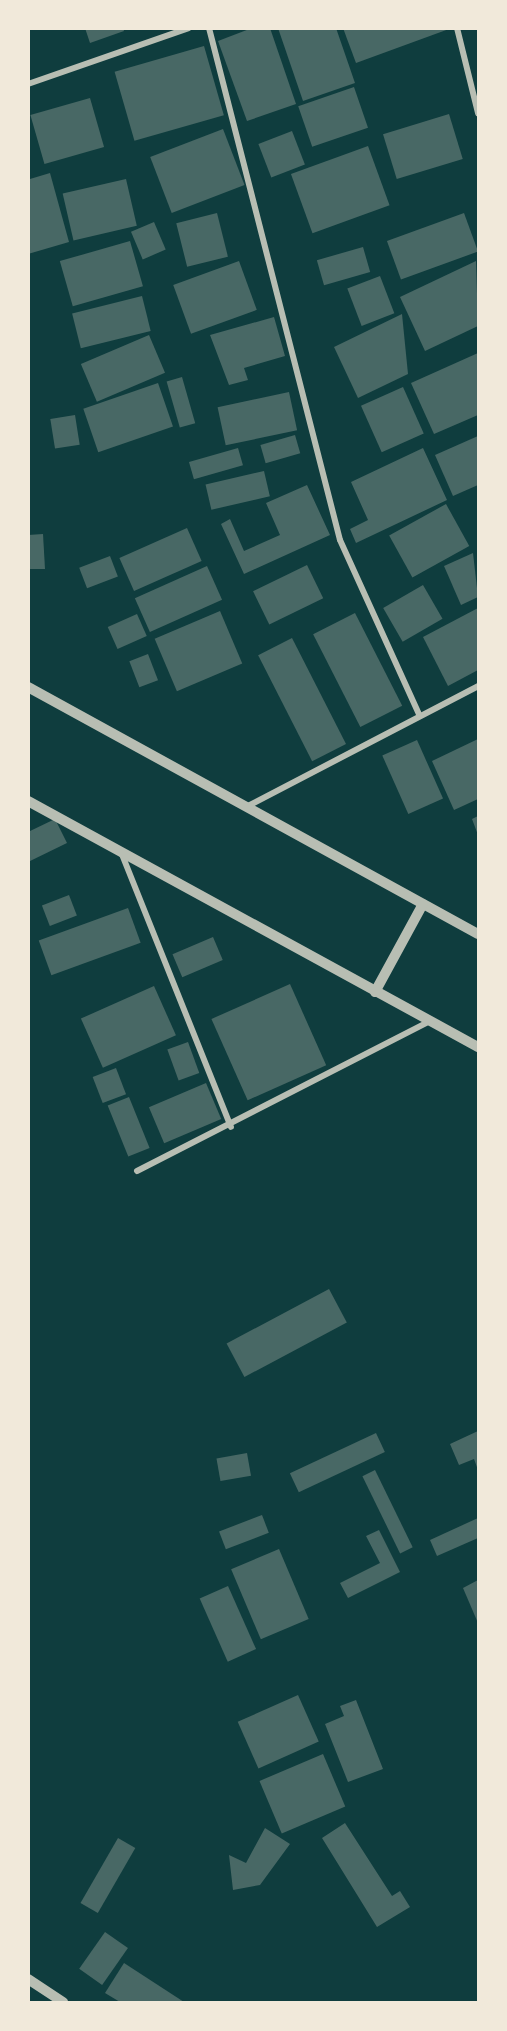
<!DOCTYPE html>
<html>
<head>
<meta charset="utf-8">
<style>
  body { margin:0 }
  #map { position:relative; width:507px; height:2031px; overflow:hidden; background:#0f3d3e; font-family:"PT Sans",sans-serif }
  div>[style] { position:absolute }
  .building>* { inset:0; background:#486865; transform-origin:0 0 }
  .minor>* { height:6px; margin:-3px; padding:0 3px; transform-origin:3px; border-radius:3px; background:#b8beb3 }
  .tertiary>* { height:10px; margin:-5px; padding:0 5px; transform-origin:5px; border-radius:5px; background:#b8beb3 }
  span { translate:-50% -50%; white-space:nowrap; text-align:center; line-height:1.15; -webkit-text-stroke:6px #f1e9da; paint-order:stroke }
  .frame { position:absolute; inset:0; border:30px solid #f1e9da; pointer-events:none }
</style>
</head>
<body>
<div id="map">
  <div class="building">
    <i style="clip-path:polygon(85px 28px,123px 28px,124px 31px,90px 43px)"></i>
    <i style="clip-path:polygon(252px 28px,270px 28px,296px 104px,247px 121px,218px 41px)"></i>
    <i style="clip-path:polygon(278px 28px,336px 28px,355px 83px,303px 101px)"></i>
    <i style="clip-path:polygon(343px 28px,448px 28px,449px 29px,356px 63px)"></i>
    <i style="left:204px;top:46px;width:72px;height:93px;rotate:74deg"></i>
    <i style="left:354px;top:87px;width:43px;height:59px;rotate:71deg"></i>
    <i style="left:90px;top:98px;width:51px;height:62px;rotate:74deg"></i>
    <i style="left:449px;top:114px;width:47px;height:69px;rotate:73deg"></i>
    <i style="left:223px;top:129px;width:60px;height:78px;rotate:69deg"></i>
    <i style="left:292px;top:131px;width:36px;height:36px;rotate:69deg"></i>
    <i style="left:368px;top:146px;width:63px;height:82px;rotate:70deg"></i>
    <i style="clip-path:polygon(50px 173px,69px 242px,28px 254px,30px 179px)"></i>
    <i style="left:126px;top:179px;width:48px;height:65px;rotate:77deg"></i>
    <i style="left:217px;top:213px;width:45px;height:42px;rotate:76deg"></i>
    <i style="left:464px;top:213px;width:41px;height:82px;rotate:70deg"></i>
    <i style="left:154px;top:222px;width:30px;height:25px;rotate:67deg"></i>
    <i style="left:130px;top:241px;width:47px;height:73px;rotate:74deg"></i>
    <i style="left:363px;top:247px;width:26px;height:48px;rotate:74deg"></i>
    <i style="left:239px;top:261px;width:52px;height:70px;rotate:70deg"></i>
    <i style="clip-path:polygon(476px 261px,478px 326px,425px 351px,400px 297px)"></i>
    <i style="left:380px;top:276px;width:40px;height:35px;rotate:69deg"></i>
    <i style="left:142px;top:296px;width:36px;height:72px;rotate:76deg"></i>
    <i style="clip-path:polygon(402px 314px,408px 374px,358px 398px,334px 347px)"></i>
    <i style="clip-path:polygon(274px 317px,285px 356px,244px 368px,248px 380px,229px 385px,210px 335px)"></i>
    <i style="left:149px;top:335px;width:41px;height:74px;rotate:67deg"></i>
    <i style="clip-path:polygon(478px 353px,478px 415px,434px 434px,411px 383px)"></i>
    <i style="left:182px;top:377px;width:48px;height:16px;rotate:74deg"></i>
    <i style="left:158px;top:383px;width:46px;height:79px;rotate:71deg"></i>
    <i style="left:403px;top:387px;width:51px;height:46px;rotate:66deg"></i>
    <i style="left:289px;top:392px;width:39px;height:73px;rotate:78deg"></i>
    <i style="left:75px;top:415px;width:30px;height:25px;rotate:81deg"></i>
    <i style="left:295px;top:435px;width:19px;height:36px;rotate:74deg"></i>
    <i style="clip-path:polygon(478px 436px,478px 485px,453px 496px,435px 455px)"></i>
    <i style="left:238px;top:448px;width:18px;height:51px;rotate:74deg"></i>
    <i style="clip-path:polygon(423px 448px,447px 500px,356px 543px,350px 529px,368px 520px,351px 482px)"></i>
    <i style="left:264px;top:471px;width:26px;height:60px;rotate:77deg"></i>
    <i style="clip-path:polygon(307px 485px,330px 535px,244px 574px,221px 524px,230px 519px,244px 551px,280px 535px,266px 503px)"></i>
    <i style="left:446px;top:504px;width:48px;height:65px;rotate:61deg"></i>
    <i style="left:187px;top:528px;width:36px;height:74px;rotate:66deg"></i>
    <i style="clip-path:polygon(43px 534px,45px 569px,28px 569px,28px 535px)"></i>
    <i style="clip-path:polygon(473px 553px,478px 597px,461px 605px,444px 566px)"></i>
    <i style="left:110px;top:556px;width:22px;height:33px;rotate:69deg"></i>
    <i style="left:307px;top:565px;width:37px;height:60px;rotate:64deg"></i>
    <i style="left:207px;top:566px;width:37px;height:79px;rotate:66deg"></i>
    <i style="left:423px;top:585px;width:39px;height:46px;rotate:60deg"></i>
    <i style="clip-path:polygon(478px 608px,478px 670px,448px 686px,423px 637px)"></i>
    <i style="left:220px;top:611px;width:57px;height:71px;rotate:67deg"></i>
    <i style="left:355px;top:613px;width:104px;height:47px;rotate:63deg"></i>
    <i style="left:137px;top:614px;width:24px;height:32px;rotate:66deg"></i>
    <i style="left:292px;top:638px;width:119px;height:38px;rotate:63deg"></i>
    <i style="left:148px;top:654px;width:28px;height:20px;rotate:69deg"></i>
    <i style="clip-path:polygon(478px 739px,478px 799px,454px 810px,432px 761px)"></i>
    <i style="left:417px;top:740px;width:64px;height:38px;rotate:66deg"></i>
    <i style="clip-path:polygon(478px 816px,478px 835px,472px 819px)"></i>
    <i style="clip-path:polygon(55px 819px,67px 843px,28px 862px,28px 832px)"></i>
    <i style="left:69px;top:895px;width:22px;height:29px;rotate:69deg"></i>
    <i style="left:128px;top:908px;width:37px;height:95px;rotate:70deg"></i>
    <i style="left:213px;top:937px;width:25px;height:44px;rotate:67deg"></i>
    <i style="left:290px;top:984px;width:89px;height:86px;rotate:66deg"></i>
    <i style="left:154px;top:986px;width:54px;height:80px;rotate:66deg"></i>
    <i style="left:188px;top:1042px;width:33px;height:22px;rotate:70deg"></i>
    <i style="left:116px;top:1068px;width:28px;height:25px;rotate:69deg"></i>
    <i style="left:206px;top:1083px;width:39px;height:62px;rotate:67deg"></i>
    <i style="left:129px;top:1097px;width:55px;height:23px;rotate:68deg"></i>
    <i style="left:329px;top:1289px;width:38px;height:116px;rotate:62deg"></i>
    <i style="clip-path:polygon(478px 1431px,478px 1470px,474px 1459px,459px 1465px,450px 1444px)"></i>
    <i style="left:376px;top:1433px;width:21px;height:95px;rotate:65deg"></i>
    <i style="left:247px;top:1453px;width:23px;height:31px;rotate:80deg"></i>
    <i style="left:375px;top:1470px;width:86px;height:14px;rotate:64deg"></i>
    <i style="left:262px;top:1515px;width:19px;height:46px;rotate:69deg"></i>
    <i style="clip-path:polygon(478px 1518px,478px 1538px,437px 1556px,430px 1540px)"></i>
    <i style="clip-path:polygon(379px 1530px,400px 1572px,348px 1598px,340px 1583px,380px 1563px,366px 1536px)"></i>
    <i style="left:279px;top:1549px;width:76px;height:52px;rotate:67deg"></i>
    <i style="clip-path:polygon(478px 1580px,478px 1623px,463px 1588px)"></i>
    <i style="left:228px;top:1586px;width:69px;height:31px;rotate:66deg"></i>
    <i style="left:298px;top:1695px;width:51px;height:66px;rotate:66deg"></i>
    <i style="clip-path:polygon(356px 1700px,383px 1769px,348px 1782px,325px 1724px,344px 1716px,340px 1706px)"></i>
    <i style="left:323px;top:1754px;width:57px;height:69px;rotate:67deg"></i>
    <i style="clip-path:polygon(345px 1823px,392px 1896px,400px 1891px,410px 1907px,377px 1927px,322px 1838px)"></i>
    <i style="clip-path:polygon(265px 1828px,290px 1844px,260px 1885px,233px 1890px,229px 1855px,246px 1863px)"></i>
    <i style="left:118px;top:1838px;width:20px;height:75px;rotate:30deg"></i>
    <i style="left:105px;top:1932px;width:28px;height:45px;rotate:35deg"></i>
    <i style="clip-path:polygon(124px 1963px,184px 2002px,120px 2002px,105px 1993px)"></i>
  </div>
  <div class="minor">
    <i style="left:209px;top:28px;width:528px;rotate:75.65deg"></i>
    <i style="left:340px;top:540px;width:191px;rotate:65.6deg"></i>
    <i style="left:457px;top:28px;width:88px;rotate:76.1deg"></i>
    <i style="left:28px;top:84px;width:170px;rotate:-19.2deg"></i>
    <i style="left:246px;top:807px;width:262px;rotate:-27.5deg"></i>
    <i style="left:121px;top:852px;width:296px;rotate:68.2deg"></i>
    <i style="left:137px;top:1171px;width:329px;rotate:-27.1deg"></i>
  </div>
  <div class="tertiary">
    <i style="left:28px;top:687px;width:513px;rotate:28.76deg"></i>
    <i style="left:28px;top:801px;width:513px;rotate:28.66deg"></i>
    <i style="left:375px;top:992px;width:100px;rotate:-61.4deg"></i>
    <i style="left:28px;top:1979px;width:42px;rotate:33.3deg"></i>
  </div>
  <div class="frame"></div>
</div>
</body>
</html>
